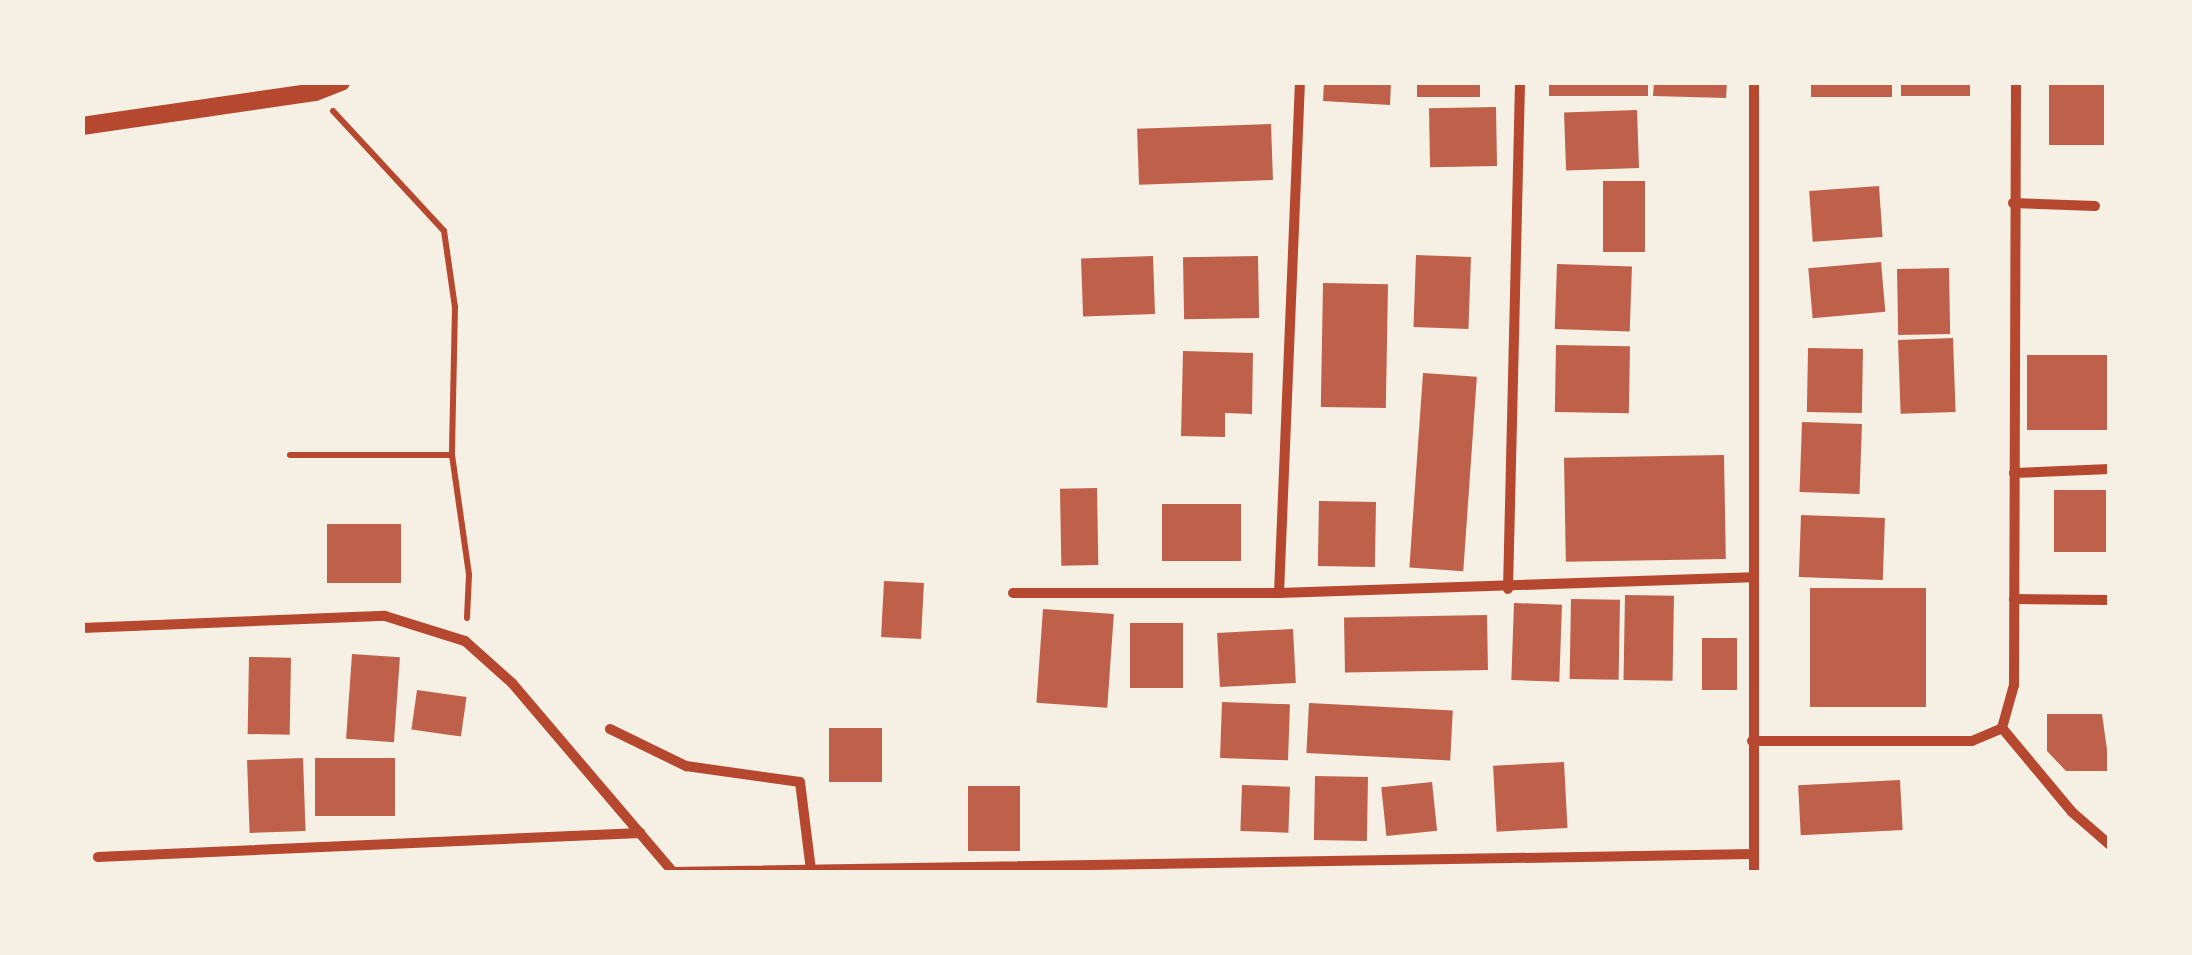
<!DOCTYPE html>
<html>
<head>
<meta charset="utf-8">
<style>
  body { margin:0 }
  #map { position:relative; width:2192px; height:955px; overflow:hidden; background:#f6efe4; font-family:Quicksand,sans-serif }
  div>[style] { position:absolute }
  .building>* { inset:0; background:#bf614a; transform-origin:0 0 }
  .path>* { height:6px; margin:-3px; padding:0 3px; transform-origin:3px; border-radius:3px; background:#b5482f }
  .minor>* { height:10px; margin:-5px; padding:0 5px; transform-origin:5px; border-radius:5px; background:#b5482f }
  .tertiary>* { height:18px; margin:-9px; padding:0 9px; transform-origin:9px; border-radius:9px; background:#b5482f }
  span { translate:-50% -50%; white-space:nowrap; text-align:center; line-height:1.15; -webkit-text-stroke:8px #f6efe4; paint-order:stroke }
  .frame { position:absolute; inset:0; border:85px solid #f6efe4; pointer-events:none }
</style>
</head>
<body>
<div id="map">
  <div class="building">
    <i style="clip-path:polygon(1324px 82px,1391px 82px,1390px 105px,1323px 101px)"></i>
    <i style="left:1417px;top:82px;width:63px;height:15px"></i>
    <i style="left:1549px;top:82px;width:99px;height:14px"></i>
    <i style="clip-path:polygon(1654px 82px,1727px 82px,1726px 98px,1653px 96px)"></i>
    <i style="left:1811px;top:82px;width:81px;height:15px"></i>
    <i style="left:1901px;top:82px;width:69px;height:14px"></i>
    <i style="left:2049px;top:82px;width:55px;height:63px"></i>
    <i style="left:1496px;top:107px;width:59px;height:67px;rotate:89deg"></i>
    <i style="left:1637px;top:110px;width:58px;height:73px;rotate:88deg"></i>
    <i style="left:1271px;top:124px;width:56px;height:134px;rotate:88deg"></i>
    <i style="left:1603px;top:181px;width:42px;height:71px"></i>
    <i style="left:1879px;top:186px;width:51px;height:70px;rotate:86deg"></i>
    <i style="left:1416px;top:255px;width:55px;height:72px;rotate:2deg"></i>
    <i style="left:1153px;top:256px;width:58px;height:72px;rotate:88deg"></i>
    <i style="left:1258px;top:256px;width:62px;height:75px;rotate:89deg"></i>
    <i style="left:1881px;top:262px;width:50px;height:73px;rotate:85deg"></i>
    <i style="left:1557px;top:264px;width:75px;height:65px;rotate:2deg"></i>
    <i style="left:1949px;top:268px;width:66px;height:52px;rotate:89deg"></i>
    <i style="left:1323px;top:283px;width:65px;height:124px;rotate:1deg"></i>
    <i style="left:1953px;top:338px;width:74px;height:55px;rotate:88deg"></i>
    <i style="left:1556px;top:345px;width:74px;height:67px;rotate:1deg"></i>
    <i style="left:1808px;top:348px;width:55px;height:64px;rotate:1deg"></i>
    <i style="clip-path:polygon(1183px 351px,1253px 353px,1252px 414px,1225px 413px,1225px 437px,1181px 436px)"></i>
    <i style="left:2027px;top:355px;width:83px;height:75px"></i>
    <i style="left:1423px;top:373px;width:54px;height:195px;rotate:4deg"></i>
    <i style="left:1802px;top:422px;width:60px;height:70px;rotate:2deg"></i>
    <i style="left:1724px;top:455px;width:104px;height:160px;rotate:89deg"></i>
    <i style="left:1097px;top:488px;width:77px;height:37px;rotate:89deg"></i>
    <i style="left:2106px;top:490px;width:62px;height:52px;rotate:90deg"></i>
    <i style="left:1319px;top:501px;width:57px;height:65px;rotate:1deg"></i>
    <i style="left:1241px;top:504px;width:57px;height:79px;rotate:90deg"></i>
    <i style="left:1801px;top:515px;width:84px;height:62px;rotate:2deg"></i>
    <i style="left:327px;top:524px;width:74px;height:59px"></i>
    <i style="left:884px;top:581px;width:40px;height:56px;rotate:3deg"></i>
    <i style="left:1810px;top:588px;width:116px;height:119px"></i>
    <i style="left:1625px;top:595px;width:49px;height:85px;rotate:1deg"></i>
    <i style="left:1571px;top:599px;width:49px;height:80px;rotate:1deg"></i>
    <i style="left:1514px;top:603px;width:48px;height:77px;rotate:2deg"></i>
    <i style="left:1043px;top:609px;width:71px;height:94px;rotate:4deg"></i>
    <i style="left:1487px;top:615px;width:55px;height:143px;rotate:89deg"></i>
    <i style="left:1130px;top:623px;width:53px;height:65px"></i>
    <i style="left:1293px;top:629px;width:54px;height:76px;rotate:87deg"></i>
    <i style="left:1702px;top:638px;width:35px;height:52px"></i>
    <i style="left:352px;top:654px;width:48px;height:85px;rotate:4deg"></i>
    <i style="left:249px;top:657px;width:42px;height:77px;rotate:1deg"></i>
    <i style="left:417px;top:690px;width:50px;height:40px;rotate:8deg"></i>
    <i style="left:1222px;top:702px;width:68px;height:56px;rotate:2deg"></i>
    <i style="left:1309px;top:703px;width:144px;height:50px;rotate:3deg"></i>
    <i style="clip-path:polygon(2047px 714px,2102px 714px,2110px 771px,2066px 771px,2047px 751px)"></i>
    <i style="left:829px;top:728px;width:53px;height:54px"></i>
    <i style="left:303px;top:758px;width:73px;height:56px;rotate:88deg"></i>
    <i style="left:315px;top:758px;width:80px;height:58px"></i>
    <i style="left:1564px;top:762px;width:66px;height:71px;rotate:87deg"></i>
    <i style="left:1315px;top:776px;width:53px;height:64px;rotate:1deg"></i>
    <i style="left:1900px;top:780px;width:50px;height:102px;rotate:87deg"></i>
    <i style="left:1432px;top:782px;width:49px;height:51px;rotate:84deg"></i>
    <i style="left:1242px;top:785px;width:48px;height:46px;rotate:2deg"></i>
    <i style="left:968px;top:786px;width:52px;height:65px"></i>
  </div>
  <div class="path">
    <i style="left:333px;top:111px;width:163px;rotate:47.2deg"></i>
    <i style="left:444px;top:231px;width:77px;rotate:81.8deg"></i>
    <i style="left:455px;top:307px;width:148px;rotate:91.2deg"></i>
    <i style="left:452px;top:455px;width:121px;rotate:81.9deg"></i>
    <i style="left:469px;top:575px;width:43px;rotate:92.7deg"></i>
    <i style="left:290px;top:455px;width:162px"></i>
  </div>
  <div class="minor">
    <i style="left:1754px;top:82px;width:790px;rotate:90deg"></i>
    <i style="left:2013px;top:203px;width:82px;rotate:2.1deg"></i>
    <i style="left:2014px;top:473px;width:96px;rotate:-2.4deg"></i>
    <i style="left:1508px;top:589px;width:507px;rotate:-88.64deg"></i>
    <i style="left:1013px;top:593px;width:266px"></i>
    <i style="left:1279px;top:593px;width:511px;rotate:-87.65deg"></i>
    <i style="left:1279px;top:593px;width:473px;rotate:-1.9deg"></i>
    <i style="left:2014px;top:599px;width:96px;rotate:0.6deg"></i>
    <i style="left:82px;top:628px;width:303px;rotate:-2.3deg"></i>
    <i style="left:385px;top:616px;width:84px;rotate:17.4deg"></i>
    <i style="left:465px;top:641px;width:63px;rotate:41.8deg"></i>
    <i style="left:512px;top:683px;width:248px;rotate:49.6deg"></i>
    <i style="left:2002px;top:728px;width:45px;rotate:-74.4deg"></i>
    <i style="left:2014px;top:685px;width:603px;rotate:-89.81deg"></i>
    <i style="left:2002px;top:728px;width:109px;rotate:50.2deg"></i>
    <i style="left:2072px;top:812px;width:50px;rotate:41deg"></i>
    <i style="left:610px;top:729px;width:85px;rotate:26deg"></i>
    <i style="left:686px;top:766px;width:115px;rotate:8deg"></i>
    <i style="left:800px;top:782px;width:89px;rotate:82.9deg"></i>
    <i style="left:1752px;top:741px;width:220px"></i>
    <i style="left:1972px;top:741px;width:33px;rotate:-23deg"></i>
    <i style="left:98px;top:857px;width:543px;rotate:-2.54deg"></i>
    <i style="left:673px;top:872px;width:1080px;rotate:-0.95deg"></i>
  </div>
  <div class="tertiary">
    <i style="left:82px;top:126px;width:235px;rotate:-8.3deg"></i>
    <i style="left:315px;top:92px;width:28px;rotate:-21deg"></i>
  </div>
  <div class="frame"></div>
</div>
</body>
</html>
